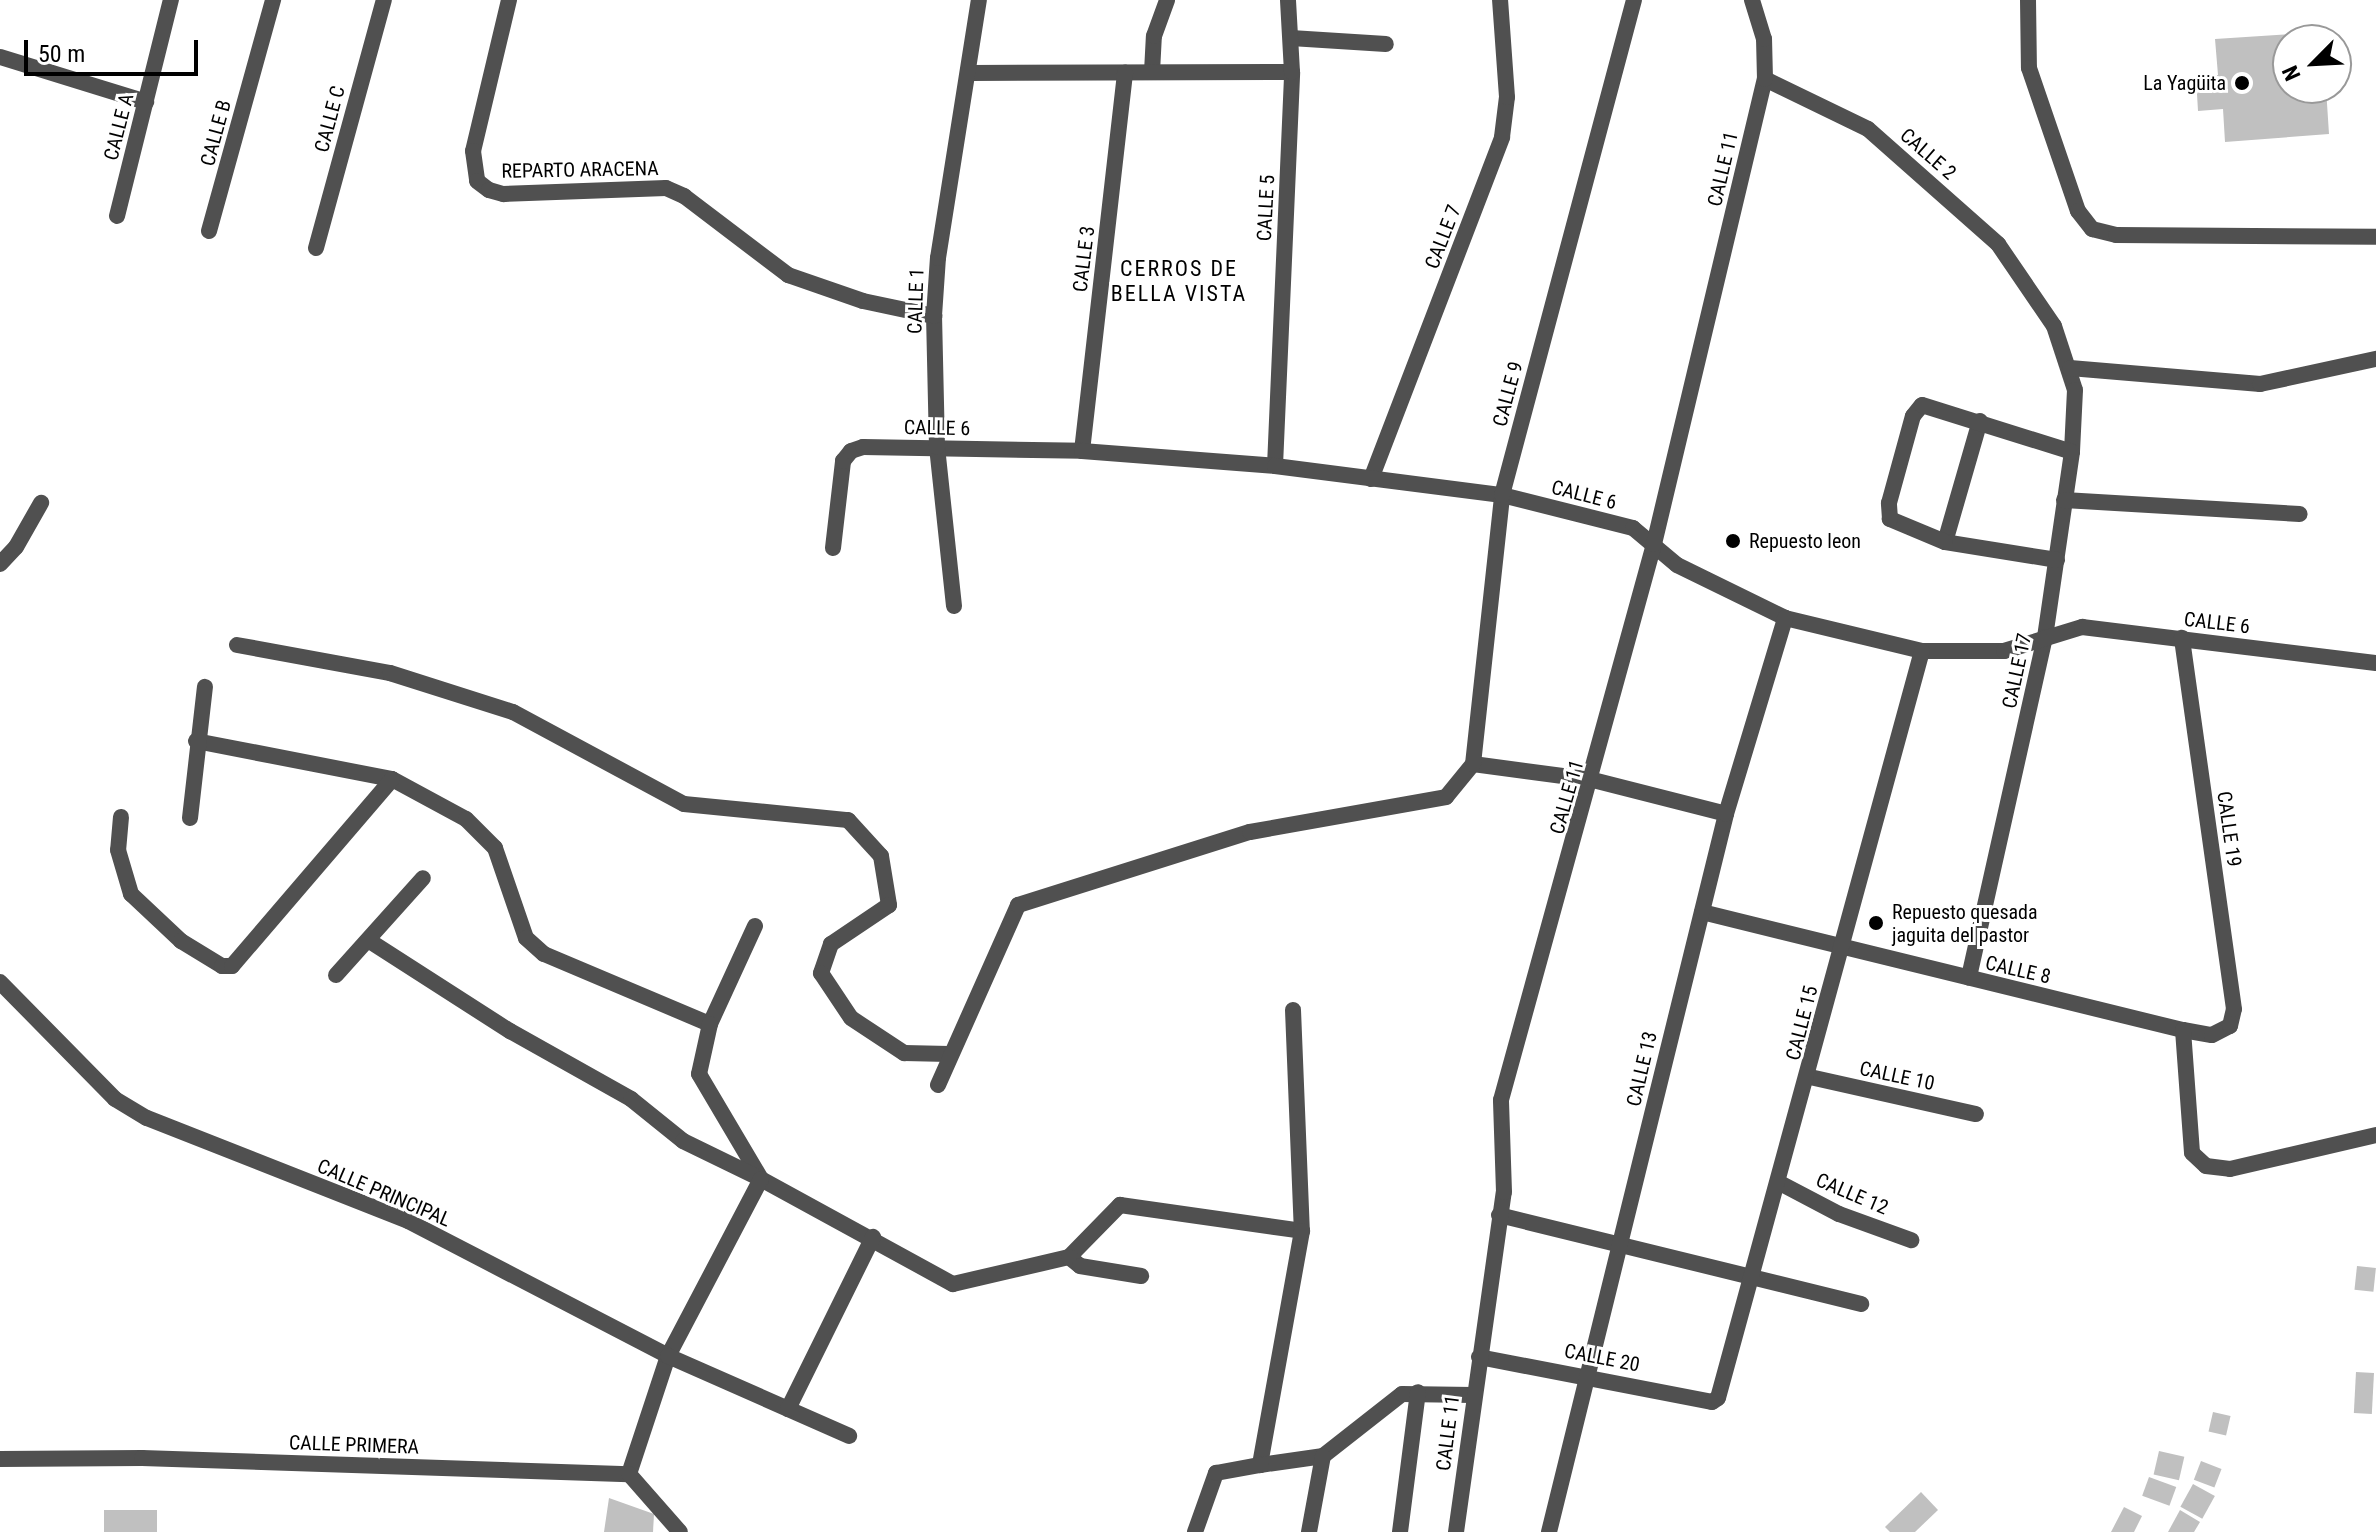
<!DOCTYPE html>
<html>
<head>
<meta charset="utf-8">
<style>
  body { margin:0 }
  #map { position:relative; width:2376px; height:1532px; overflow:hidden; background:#fff; font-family:"Roboto Condensed",sans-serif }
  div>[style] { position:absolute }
  .building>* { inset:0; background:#c0c0c0; transform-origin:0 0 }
  .street>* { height:16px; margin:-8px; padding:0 8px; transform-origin:8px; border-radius:8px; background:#505050 }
  .dots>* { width:22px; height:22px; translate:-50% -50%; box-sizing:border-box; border:4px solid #fff; border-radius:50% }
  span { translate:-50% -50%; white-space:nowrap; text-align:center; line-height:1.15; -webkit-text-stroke:6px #fff; paint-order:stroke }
  .poi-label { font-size:20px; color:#000 }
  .right { translate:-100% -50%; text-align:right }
  .left { translate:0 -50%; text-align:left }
  .street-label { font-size:20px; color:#000 }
  .neighbourhood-label { font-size:22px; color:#000; letter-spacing:2px }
  .north { position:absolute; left:2272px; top:24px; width:80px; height:80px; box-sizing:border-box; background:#fff; border:2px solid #999; border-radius:50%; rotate:246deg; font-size:22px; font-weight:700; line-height:32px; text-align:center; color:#000 }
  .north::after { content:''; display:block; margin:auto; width:28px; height:36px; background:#000; clip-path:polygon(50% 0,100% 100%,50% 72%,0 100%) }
  .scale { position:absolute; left:24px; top:40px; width:174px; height:36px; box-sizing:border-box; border:4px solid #000; border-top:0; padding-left:10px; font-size:24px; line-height:28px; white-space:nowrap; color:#000; -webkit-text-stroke:6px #fff; paint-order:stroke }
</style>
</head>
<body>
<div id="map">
  <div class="building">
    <i style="clip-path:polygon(2322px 32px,2322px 40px,2288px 40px,2288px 88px,2326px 88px,2329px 134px,2225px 142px,2223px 109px,2198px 111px,2196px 77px,2218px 75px,2215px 39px)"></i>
    <i style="left:2357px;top:1266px;width:19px;height:24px;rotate:6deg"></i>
    <i style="left:2356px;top:1372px;width:18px;height:41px;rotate:3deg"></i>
    <i style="left:2213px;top:1412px;width:18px;height:20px;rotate:13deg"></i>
    <i style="left:2159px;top:1451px;width:26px;height:24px;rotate:13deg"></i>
    <i style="left:2201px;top:1461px;width:22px;height:20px;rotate:21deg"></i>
    <i style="left:2149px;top:1477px;width:29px;height:20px;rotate:20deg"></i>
    <i style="left:2193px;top:1484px;width:25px;height:26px;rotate:29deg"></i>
    <i style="clip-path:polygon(1921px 1492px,1938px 1510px,1915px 1532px,1890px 1532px,1885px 1527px)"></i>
    <i style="clip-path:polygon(609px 1498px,654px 1514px,653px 1532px,604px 1532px)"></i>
    <i style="clip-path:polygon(2124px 1507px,2142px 1516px,2134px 1532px,2111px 1532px)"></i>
    <i style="left:157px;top:1510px;width:22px;height:53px;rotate:90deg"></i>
    <i style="clip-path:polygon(2180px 1510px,2200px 1522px,2194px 1532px,2168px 1532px)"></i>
  </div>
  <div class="street">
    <i style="left:509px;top:0;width:155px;rotate:103.4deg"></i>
    <i style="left:473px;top:151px;width:30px;rotate:82deg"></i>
    <i style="left:477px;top:181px;width:15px;rotate:37deg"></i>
    <i style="left:489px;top:190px;width:15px;rotate:16deg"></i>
    <i style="left:503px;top:194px;width:163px;rotate:-2.1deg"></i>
    <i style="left:666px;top:188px;width:20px;rotate:24deg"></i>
    <i style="left:684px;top:196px;width:131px;rotate:37.2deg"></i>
    <i style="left:788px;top:275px;width:79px;rotate:19.1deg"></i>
    <i style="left:863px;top:301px;width:73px;rotate:11.9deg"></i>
    <i style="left:2028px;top:0;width:68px;rotate:89.2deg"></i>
    <i style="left:2029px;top:68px;width:151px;rotate:71.1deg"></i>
    <i style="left:2078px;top:211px;width:23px;rotate:52deg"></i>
    <i style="left:2092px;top:229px;width:25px;rotate:14deg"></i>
    <i style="left:2116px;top:235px;width:260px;rotate:0.4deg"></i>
    <i style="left:1291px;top:38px;width:95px;rotate:3.6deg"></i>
    <i style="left:0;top:57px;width:153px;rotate:17.1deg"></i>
    <i style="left:1152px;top:72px;width:36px;rotate:-87deg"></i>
    <i style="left:1154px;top:36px;width:38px;rotate:-70deg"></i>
    <i style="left:970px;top:73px;width:322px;rotate:-0.2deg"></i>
    <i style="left:1765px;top:79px;width:114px;rotate:25.9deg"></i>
    <i style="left:1868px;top:129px;width:174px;rotate:41.5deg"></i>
    <i style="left:1998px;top:244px;width:99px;rotate:55.7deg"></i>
    <i style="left:2054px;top:326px;width:67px;rotate:71.8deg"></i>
    <i style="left:2075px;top:390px;width:62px;rotate:92.8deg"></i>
    <i style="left:2072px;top:452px;width:187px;rotate:98.3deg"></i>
    <i style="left:2045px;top:637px;width:349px;rotate:102.6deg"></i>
    <i style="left:117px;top:216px;width:223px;rotate:-76deg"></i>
    <i style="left:209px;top:231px;width:240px;rotate:-74.5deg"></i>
    <i style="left:316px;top:248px;width:257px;rotate:-74.7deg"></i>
    <i style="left:2070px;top:368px;width:191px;rotate:4.8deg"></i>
    <i style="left:2260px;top:384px;width:119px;rotate:-12.2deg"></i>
    <i style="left:1082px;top:451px;width:381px;rotate:-83.5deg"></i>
    <i style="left:1275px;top:466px;width:394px;rotate:-87.5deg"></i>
    <i style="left:1292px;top:72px;width:72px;rotate:-93.2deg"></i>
    <i style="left:1371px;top:479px;width:366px;rotate:-69deg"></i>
    <i style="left:1502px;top:137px;width:40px;rotate:-82.9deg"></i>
    <i style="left:1507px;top:97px;width:97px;rotate:-94.1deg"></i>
    <i style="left:2064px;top:500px;width:236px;rotate:3.4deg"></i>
    <i style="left:1945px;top:542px;width:126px;rotate:-73.9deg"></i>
    <i style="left:833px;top:548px;width:88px;rotate:-83.4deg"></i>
    <i style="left:843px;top:461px;width:13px;rotate:-51deg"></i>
    <i style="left:851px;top:451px;width:13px;rotate:-18deg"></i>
    <i style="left:863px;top:447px;width:219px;rotate:1deg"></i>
    <i style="left:1082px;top:451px;width:194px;rotate:4.4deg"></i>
    <i style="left:1275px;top:466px;width:229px;rotate:7.3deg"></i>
    <i style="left:1502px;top:495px;width:135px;rotate:14.1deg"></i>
    <i style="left:1633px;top:528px;width:57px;rotate:40.1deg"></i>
    <i style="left:1677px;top:565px;width:120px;rotate:26.1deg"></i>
    <i style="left:1785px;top:618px;width:141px;rotate:13.5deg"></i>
    <i style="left:1922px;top:651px;width:82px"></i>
    <i style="left:2004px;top:651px;width:82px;rotate:-17.1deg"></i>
    <i style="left:2082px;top:627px;width:296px;rotate:7deg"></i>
    <i style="left:2057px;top:560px;width:113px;rotate:-170.9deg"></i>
    <i style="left:1945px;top:542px;width:60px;rotate:-157.3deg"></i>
    <i style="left:1890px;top:519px;width:16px;rotate:-94deg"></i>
    <i style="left:1889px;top:503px;width:90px;rotate:-74.6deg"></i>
    <i style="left:1913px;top:416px;width:14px;rotate:-51deg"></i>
    <i style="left:1922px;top:405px;width:157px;rotate:17.4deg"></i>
    <i style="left:0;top:564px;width:23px;rotate:-47deg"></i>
    <i style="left:16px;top:547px;width:51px;rotate:-60.4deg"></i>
    <i style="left:954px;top:606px;width:160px;rotate:-96.1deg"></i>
    <i style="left:937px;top:447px;width:131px;rotate:-91.3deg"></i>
    <i style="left:934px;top:316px;width:58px;rotate:-86.1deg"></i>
    <i style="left:938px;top:258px;width:261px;rotate:-81deg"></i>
    <i style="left:237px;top:645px;width:156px;rotate:10.4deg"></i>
    <i style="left:390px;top:673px;width:129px;rotate:17.6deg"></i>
    <i style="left:513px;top:712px;width:194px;rotate:28.3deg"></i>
    <i style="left:684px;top:804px;width:165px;rotate:5.6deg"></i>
    <i style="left:848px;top:820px;width:49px;rotate:47.5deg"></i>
    <i style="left:881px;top:856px;width:50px;rotate:80.7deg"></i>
    <i style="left:889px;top:905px;width:70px;rotate:146.1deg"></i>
    <i style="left:831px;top:944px;width:31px;rotate:109deg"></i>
    <i style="left:821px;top:973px;width:54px;rotate:56.3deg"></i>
    <i style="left:851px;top:1018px;width:64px;rotate:33.4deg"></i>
    <i style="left:904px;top:1053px;width:45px;rotate:1.3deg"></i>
    <i style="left:196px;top:741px;width:200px;rotate:11deg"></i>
    <i style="left:392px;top:779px;width:84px;rotate:28.4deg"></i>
    <i style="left:466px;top:819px;width:41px;rotate:45deg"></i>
    <i style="left:495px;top:848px;width:95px;rotate:71deg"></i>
    <i style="left:526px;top:938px;width:24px;rotate:42deg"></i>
    <i style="left:544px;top:954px;width:180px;rotate:22.9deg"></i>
    <i style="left:1473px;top:764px;width:121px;rotate:7.6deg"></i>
    <i style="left:1593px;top:780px;width:137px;rotate:14.3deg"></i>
    <i style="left:121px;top:817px;width:33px;rotate:95deg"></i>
    <i style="left:118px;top:850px;width:46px;rotate:73.5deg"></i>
    <i style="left:131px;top:894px;width:69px;rotate:43.2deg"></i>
    <i style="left:181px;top:941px;width:48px;rotate:31.4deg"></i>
    <i style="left:222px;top:966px;width:10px"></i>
    <i style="left:232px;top:966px;width:246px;rotate:-49.4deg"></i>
    <i style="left:190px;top:818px;width:132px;rotate:-83.5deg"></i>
    <i style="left:1702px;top:912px;width:495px;rotate:13.8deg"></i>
    <i style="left:2183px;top:1030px;width:29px;rotate:10deg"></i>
    <i style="left:2212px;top:1035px;width:20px;rotate:-27deg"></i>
    <i style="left:2230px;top:1026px;width:17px;rotate:-77deg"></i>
    <i style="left:2234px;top:1009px;width:375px;rotate:-98deg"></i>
    <i style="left:755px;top:926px;width:108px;rotate:114.7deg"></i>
    <i style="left:710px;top:1024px;width:51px;rotate:102.4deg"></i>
    <i style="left:699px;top:1074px;width:122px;rotate:59.4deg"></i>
    <i style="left:761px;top:1179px;width:219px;rotate:28.7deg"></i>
    <i style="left:953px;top:1284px;width:119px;rotate:-13.1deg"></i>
    <i style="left:1069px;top:1257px;width:73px;rotate:-45.6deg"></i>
    <i style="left:1120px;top:1205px;width:184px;rotate:8.1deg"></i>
    <i style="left:368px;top:940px;width:169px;rotate:32.7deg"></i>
    <i style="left:510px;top:1031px;width:139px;rotate:29.3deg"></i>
    <i style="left:631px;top:1099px;width:67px;rotate:38.9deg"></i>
    <i style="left:683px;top:1141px;width:87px;rotate:26deg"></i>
    <i style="left:761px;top:1179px;width:200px;rotate:117.7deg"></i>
    <i style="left:668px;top:1356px;width:124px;rotate:108.3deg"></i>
    <i style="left:336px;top:975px;width:130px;rotate:-48.1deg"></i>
    <i style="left:0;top:982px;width:164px;rotate:45.5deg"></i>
    <i style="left:115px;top:1099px;width:37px;rotate:31deg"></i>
    <i style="left:147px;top:1118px;width:281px;rotate:21.5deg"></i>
    <i style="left:408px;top:1221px;width:293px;rotate:27.4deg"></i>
    <i style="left:668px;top:1356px;width:198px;rotate:23.8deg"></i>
    <i style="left:1293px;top:1010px;width:221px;rotate:87.7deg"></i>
    <i style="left:1302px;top:1231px;width:238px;rotate:100.2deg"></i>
    <i style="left:1260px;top:1465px;width:64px;rotate:-8.1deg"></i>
    <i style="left:1323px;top:1456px;width:100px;rotate:-38.1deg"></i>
    <i style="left:1402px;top:1394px;width:71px;rotate:0.8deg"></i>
    <i style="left:2183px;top:1030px;width:123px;rotate:85.8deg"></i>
    <i style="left:2192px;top:1153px;width:19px;rotate:43deg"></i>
    <i style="left:2206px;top:1166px;width:24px;rotate:7deg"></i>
    <i style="left:2230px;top:1169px;width:150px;rotate:-13.1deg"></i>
    <i style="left:1810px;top:1077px;width:170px;rotate:12.6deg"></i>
    <i style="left:938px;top:1085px;width:197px;rotate:-66deg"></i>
    <i style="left:1018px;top:905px;width:243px;rotate:-17.5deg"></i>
    <i style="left:1250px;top:832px;width:199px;rotate:-10.1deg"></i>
    <i style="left:1446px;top:797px;width:43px;rotate:-50.7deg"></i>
    <i style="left:1473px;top:764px;width:271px;rotate:-83.8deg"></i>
    <i style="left:1502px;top:495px;width:512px;rotate:-75.07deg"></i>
    <i style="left:1778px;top:1182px;width:69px;rotate:27.7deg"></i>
    <i style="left:1839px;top:1214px;width:77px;rotate:19.9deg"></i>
    <i style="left:1499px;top:1215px;width:373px;rotate:13.8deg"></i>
    <i style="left:1069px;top:1257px;width:14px;rotate:39deg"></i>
    <i style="left:1080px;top:1266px;width:62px;rotate:9.3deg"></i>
    <i style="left:1479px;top:1357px;width:237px;rotate:10.9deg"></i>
    <i style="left:1712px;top:1402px;width:7px;rotate:-34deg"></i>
    <i style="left:1718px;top:1398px;width:774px;rotate:-74.73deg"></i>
    <i style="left:788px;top:1409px;width:192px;rotate:-63.7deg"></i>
    <i style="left:0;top:1459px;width:142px;rotate:-0.4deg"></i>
    <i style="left:142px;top:1458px;width:487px;rotate:1.9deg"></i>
    <i style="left:629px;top:1474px;width:77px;rotate:48.7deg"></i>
    <i style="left:1195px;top:1532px;width:63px;rotate:-70.4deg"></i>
    <i style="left:1216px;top:1473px;width:45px;rotate:-10.3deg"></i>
    <i style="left:1309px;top:1532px;width:77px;rotate:-79.6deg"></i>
    <i style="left:1400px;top:1532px;width:141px;rotate:-82.7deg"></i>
    <i style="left:1456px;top:1532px;width:343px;rotate:-82deg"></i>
    <i style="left:1504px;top:1192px;width:92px;rotate:-91.9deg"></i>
    <i style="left:1501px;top:1100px;width:577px;rotate:-74.61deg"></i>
    <i style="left:1654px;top:544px;width:478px;rotate:-76.6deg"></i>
    <i style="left:1765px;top:79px;width:40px;rotate:-91.4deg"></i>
    <i style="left:1764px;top:39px;width:41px;rotate:-107.1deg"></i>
    <i style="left:1549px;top:1532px;width:739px;rotate:-76.15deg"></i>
    <i style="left:1726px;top:814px;width:205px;rotate:-73.2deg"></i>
  </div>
  <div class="dots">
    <i style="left:2242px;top:83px;background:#000"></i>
    <i style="left:1733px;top:541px;background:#000"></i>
    <i style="left:1876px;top:923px;background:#000"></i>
  </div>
  <div class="poi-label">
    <span class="right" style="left:2226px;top:83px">La Yagüita</span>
    <span class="left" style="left:1749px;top:541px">Repuesto leon</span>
    <span class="left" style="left:1892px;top:924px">Repuesto quesada<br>jaguita del pastor</span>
  </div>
  <div class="street-label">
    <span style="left:330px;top:119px;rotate:-75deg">CALLE C</span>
    <span style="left:119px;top:127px;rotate:-76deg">CALLE A</span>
    <span style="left:216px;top:133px;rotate:-75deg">CALLE B</span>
    <span style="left:1928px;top:154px;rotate:41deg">CALLE 2</span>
    <span style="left:1723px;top:169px;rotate:-77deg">CALLE 11</span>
    <span style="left:580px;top:170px;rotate:-1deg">REPARTO ARACENA</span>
    <span style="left:1266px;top:208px;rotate:-87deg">CALLE 5</span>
    <span style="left:1443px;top:237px;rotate:-69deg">CALLE 7</span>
    <span style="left:1084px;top:259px;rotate:-83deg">CALLE 3</span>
    <span style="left:916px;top:301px;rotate:-88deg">CALLE 1</span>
    <span style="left:1508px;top:394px;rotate:-75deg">CALLE 9</span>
    <span style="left:937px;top:428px;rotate:1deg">CALLE 6</span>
    <span style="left:1584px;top:495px;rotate:14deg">CALLE 6</span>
    <span style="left:2217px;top:623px;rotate:7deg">CALLE 6</span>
    <span style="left:2017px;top:671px;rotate:-78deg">CALLE 17</span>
    <span style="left:1567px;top:797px;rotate:-74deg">CALLE 11</span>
    <span style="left:2229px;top:829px;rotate:82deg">CALLE 19</span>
    <span style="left:2018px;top:970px;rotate:13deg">CALLE 8</span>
    <span style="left:1802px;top:1023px;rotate:-76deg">CALLE 15</span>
    <span style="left:1642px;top:1069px;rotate:-77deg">CALLE 13</span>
    <span style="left:1897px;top:1076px;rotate:12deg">CALLE 10</span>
    <span style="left:384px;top:1193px;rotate:23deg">CALLE PRINCIPAL</span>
    <span style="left:1852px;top:1194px;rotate:23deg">CALLE 12</span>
    <span style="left:1602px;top:1358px;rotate:11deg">CALLE 20</span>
    <span style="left:1448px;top:1433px;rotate:-83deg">CALLE 11</span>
    <span style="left:354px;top:1445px;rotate:2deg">CALLE PRIMERA</span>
  </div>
  <div class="neighbourhood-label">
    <span style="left:1179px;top:281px">CERROS DE<br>BELLA VISTA</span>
  </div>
  <div class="north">N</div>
  <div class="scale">50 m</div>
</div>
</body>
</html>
